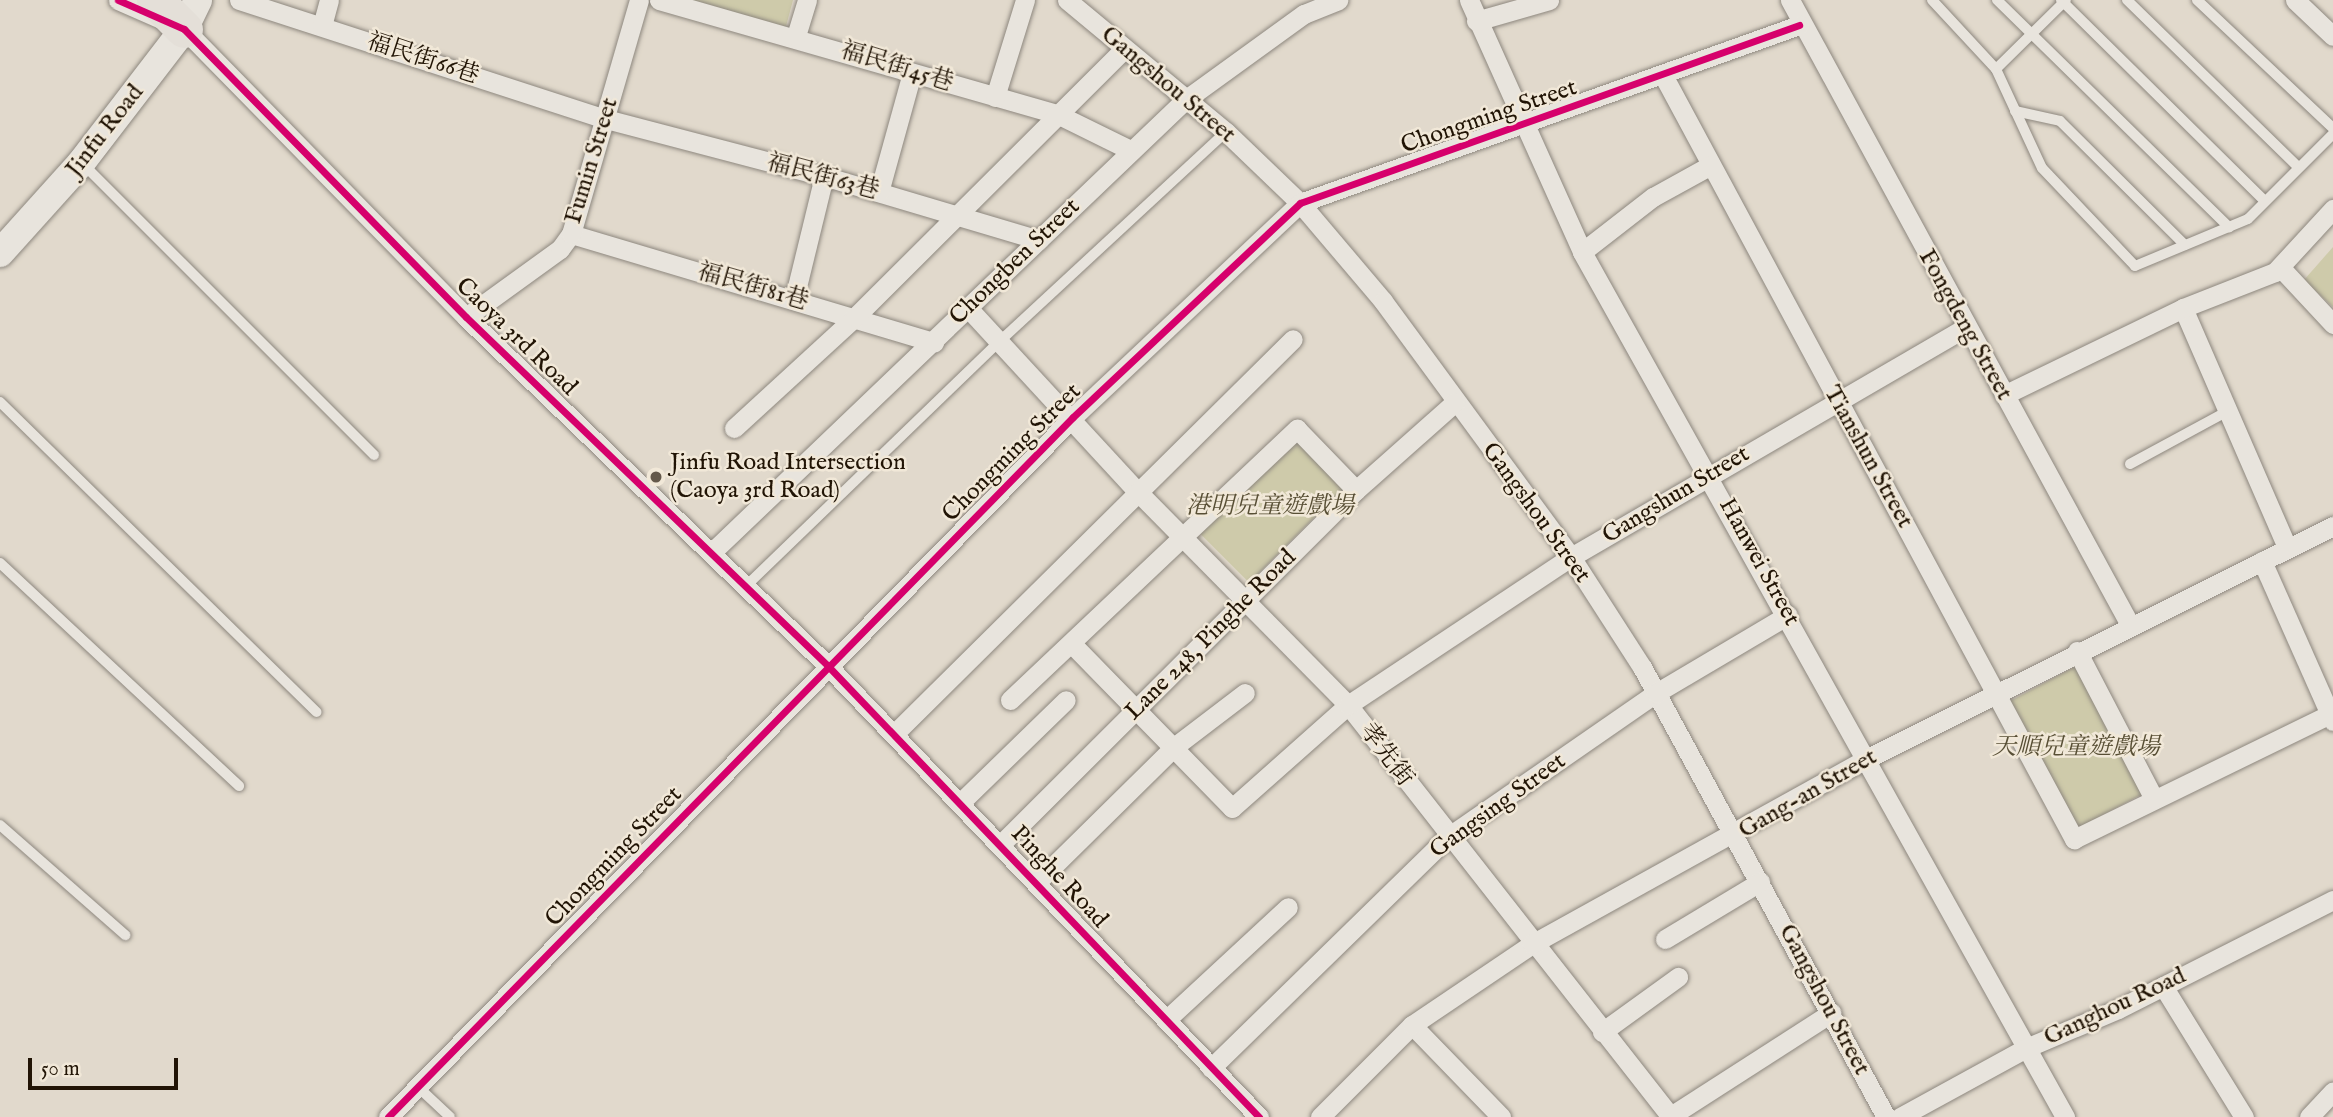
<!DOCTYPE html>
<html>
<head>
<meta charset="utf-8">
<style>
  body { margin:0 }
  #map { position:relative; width:2333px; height:1117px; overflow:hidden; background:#e1d9cc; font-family:"IM FELL English","Noto Serif TC",serif }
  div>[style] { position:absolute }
  .green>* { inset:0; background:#cecaaa; transform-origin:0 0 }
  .roads { filter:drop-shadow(0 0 2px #8d877e) drop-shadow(0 0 2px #8d877e) }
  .lane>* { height:10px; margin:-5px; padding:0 5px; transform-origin:5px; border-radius:5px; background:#e8e4dd }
  .street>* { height:19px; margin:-9.5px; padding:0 9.5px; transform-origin:9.5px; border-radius:9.5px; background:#e8e4dd }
  .secondary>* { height:28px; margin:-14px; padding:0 14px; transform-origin:14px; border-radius:14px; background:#e8e4dd }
  .highway>* { height:37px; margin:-18.5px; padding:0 18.5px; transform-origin:18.5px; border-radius:18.5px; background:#e4dfd8 }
  .cycleway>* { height:7px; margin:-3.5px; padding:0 3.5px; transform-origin:3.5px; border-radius:3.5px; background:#d6006c }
  .dots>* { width:19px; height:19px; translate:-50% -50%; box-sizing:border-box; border:4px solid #f1e8d8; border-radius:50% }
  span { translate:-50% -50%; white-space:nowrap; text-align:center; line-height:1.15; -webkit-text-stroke:5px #f1e8d8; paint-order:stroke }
  .street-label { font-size:24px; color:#211405 }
  .poi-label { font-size:24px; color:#211405 }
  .left { translate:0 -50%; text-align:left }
  .park-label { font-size:24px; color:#584f35; font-style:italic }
  .scale { position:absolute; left:28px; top:1058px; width:150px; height:32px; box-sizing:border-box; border:4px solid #211405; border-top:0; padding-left:9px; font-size:21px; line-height:24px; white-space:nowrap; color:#211405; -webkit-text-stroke:5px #f1e8d8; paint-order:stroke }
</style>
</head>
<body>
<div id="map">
  <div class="green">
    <i style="clip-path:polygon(678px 0,793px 0,785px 30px)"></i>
    <i style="clip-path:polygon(2333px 247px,2333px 307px,2304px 280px)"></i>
    <i style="left:1295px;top:432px;width:74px;height:139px;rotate:45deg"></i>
    <i style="left:2078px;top:665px;width:144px;height:80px;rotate:62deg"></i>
  </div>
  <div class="roads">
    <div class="lane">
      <i style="left:1932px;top:0;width:94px;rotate:47.2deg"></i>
      <i style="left:1996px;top:69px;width:109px;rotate:65.1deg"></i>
      <i style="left:2042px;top:168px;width:135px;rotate:46.5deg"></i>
      <i style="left:2135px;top:266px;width:122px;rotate:-22.6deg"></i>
      <i style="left:2248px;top:219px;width:120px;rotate:-45deg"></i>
      <i style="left:1997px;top:0;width:325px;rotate:44.4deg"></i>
      <i style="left:2061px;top:0;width:286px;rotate:44.6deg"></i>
      <i style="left:2127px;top:0;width:240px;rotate:44.3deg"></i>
      <i style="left:2197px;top:0;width:187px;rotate:43.3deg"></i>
      <i style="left:1996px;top:69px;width:98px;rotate:-44.6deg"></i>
      <i style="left:2015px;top:111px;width:46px;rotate:12.5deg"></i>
      <i style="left:2060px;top:121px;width:176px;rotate:44.8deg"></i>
      <i style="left:82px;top:163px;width:413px;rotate:45deg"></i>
      <i style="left:0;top:402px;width:443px;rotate:44.4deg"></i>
      <i style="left:2130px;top:464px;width:111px;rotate:-28.4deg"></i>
      <i style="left:0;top:563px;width:327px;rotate:43deg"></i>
      <i style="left:746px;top:586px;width:353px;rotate:-44deg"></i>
      <i style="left:1000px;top:341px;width:308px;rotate:-42.8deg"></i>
      <i style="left:0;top:825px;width:167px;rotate:41.3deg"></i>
      <i style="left:417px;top:1086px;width:45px;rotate:43.2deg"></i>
    </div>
    <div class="street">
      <i style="left:118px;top:0;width:72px;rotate:23.7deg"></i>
      <i style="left:184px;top:29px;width:403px;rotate:45.6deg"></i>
      <i style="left:466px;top:317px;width:503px;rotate:43.95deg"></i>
      <i style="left:828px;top:666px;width:624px;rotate:46.3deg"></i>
      <i style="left:239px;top:0;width:386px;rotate:18deg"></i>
      <i style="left:606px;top:119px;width:225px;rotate:14.7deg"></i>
      <i style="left:824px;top:176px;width:224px;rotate:16.6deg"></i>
      <i style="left:659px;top:0;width:416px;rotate:16deg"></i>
      <i style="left:1059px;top:115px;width:79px;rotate:26.2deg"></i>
      <i style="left:1067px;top:0;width:207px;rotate:39.7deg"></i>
      <i style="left:1226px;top:132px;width:103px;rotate:43.8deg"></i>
      <i style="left:1300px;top:203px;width:128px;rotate:49.7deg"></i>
      <i style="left:1383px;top:301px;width:318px;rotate:53.7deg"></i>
      <i style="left:1571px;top:557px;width:131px;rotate:57.2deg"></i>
      <i style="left:1642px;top:667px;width:512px;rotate:61.53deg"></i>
      <i style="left:1469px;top:0;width:276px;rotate:65.8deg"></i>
      <i style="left:1582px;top:252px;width:991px;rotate:60.82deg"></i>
      <i style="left:1790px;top:0;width:711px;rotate:61.45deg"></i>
      <i style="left:2295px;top:0;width:52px;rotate:43.5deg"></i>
      <i style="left:1476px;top:21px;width:76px;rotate:-16deg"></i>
      <i style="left:322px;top:26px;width:27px;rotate:-75deg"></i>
      <i style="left:796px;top:36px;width:38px;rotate:-73deg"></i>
      <i style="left:1663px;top:75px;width:868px;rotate:61.72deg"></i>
      <i style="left:2074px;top:839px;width:285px;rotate:-26deg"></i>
      <i style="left:995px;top:97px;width:102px;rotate:-72.8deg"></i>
      <i style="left:879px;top:192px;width:123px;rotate:-74.5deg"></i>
      <i style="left:571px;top:234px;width:379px;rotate:16.6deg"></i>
      <i style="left:1582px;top:252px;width:90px;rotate:-37.8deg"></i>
      <i style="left:1653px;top:197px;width:66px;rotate:-28.9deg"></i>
      <i style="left:2280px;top:267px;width:78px;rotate:47.1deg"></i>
      <i style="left:794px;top:299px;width:127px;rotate:-76.3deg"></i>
      <i style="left:968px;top:308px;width:251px;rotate:47.3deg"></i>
      <i style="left:1138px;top:492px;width:299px;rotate:45.4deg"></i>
      <i style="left:1348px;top:705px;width:524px;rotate:51.9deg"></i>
      <i style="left:2183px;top:308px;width:261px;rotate:66.5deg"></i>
      <i style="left:466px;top:317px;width:116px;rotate:-35.9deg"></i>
      <i style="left:560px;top:249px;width:19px;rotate:-54deg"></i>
      <i style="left:571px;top:234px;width:244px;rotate:-73.8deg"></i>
      <i style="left:2004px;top:395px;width:199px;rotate:-25.9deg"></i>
      <i style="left:2183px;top:308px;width:99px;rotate:-21.4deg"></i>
      <i style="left:2275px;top:272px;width:86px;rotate:-47.4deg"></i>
      <i style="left:734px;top:428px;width:164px;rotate:-42.5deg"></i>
      <i style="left:855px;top:317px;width:378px;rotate:-44.9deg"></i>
      <i style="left:712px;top:552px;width:654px;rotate:-43.7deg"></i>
      <i style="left:1185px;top:100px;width:147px;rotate:-35.9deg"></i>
      <i style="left:1304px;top:14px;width:37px;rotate:-22deg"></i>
      <i style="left:2262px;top:561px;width:175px;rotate:66.1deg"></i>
      <i style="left:1072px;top:644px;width:229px;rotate:45.7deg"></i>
      <i style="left:1232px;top:808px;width:155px;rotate:-41.6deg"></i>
      <i style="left:1348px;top:705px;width:268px;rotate:-33.6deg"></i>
      <i style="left:1571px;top:557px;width:457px;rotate:-30.2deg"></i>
      <i style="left:2077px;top:651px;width:167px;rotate:62.5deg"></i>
      <i style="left:1010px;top:700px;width:395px;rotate:-43.4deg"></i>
      <i style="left:1297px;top:429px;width:85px;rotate:46deg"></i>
      <i style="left:894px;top:734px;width:561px;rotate:-44.71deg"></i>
      <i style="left:961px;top:802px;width:146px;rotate:-44.2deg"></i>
      <i style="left:1001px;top:844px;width:501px;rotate:-44.92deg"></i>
      <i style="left:1356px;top:490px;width:132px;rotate:-41.6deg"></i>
      <i style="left:1037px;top:882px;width:192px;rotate:-44.6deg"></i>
      <i style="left:1174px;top:747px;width:89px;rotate:-37.3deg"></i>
      <i style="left:1665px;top:939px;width:111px;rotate:-31deg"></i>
      <i style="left:2163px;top:986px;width:154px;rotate:58.3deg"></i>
      <i style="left:1166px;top:1020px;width:166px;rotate:-42.8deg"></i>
      <i style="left:1412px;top:1025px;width:128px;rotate:45.9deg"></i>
      <i style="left:1602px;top:1032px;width:94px;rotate:-35.9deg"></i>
      <i style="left:1211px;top:1068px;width:331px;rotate:-44.3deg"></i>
      <i style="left:1448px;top:837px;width:253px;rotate:-34.7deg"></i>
      <i style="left:1656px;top:693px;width:153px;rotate:-30.6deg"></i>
      <i style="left:388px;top:1117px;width:979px;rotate:-45.62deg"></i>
      <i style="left:1073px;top:417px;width:312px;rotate:-43.3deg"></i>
      <i style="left:1300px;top:203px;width:530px;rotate:-19.63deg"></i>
      <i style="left:1320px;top:1117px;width:130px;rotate:-45deg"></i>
      <i style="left:1412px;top:1025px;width:145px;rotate:-34deg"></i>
      <i style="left:1532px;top:944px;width:384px;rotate:-29deg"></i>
      <i style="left:1868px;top:758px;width:520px;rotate:-26.52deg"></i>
      <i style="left:1669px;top:1117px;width:193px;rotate:-32.7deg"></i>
      <i style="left:1900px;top:1117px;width:144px;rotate:-28.7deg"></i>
      <i style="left:2026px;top:1048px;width:100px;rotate:-23deg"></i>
      <i style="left:2118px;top:1009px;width:241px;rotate:-26.9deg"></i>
      <i style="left:2309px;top:1117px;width:35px;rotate:-47deg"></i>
    </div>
    <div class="secondary">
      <i style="left:0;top:253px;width:121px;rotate:-48deg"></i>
      <i style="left:81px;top:163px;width:169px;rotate:-52.5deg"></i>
      <i style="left:184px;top:29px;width:32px;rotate:-64deg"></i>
    </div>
    <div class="highway">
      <i style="left:155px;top:0;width:41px;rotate:45deg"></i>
    </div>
  </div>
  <div class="cycleway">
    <i style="left:118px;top:0;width:72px;rotate:23.7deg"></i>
    <i style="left:184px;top:29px;width:403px;rotate:45.6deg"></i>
    <i style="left:466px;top:317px;width:503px;rotate:43.95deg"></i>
    <i style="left:828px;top:666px;width:624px;rotate:46.3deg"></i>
    <i style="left:388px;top:1117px;width:979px;rotate:-45.62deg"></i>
    <i style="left:1073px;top:417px;width:312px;rotate:-43.3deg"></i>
    <i style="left:1300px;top:203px;width:530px;rotate:-19.63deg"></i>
  </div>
  <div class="dots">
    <i style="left:656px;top:477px;background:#64594b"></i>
  </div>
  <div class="street-label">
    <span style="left:423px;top:59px;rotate:18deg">福民街66巷</span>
    <span style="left:897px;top:67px;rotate:17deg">福民街45巷</span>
    <span style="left:1168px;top:85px;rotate:40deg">Gangshou Street</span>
    <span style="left:1489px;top:117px;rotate:-19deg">Chongming Street</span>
    <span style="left:105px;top:131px;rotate:-52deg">Jinfu Road</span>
    <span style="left:592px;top:161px;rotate:-73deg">Fumin Street</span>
    <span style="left:823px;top:177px;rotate:15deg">福民街63巷</span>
    <span style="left:1015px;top:262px;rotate:-44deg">Chongben Street</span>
    <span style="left:753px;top:287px;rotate:16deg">福民街81巷</span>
    <span style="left:1965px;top:325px;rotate:61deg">Fongdeng Street</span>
    <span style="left:516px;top:337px;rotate:44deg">Caoya 3rd Road</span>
    <span style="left:1012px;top:453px;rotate:-45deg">Chongming Street</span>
    <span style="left:1868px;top:457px;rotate:61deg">Tianshun Street</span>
    <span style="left:1676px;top:495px;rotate:-31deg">Gangshun Street</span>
    <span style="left:1536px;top:513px;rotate:54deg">Gangshou Street</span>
    <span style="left:1759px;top:562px;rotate:61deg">Hanwei Street</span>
    <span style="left:1211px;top:635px;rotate:-45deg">Lane 248, Pinghe Road</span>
    <span style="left:1386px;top:755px;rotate:53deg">孝先街</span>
    <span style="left:1808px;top:794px;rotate:-30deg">Gang-an Street</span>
    <span style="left:1498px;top:806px;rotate:-36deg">Gangsing Street</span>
    <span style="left:614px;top:857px;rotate:-46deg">Chongming Street</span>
    <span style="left:1059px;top:877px;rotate:47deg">Pinghe Road</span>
    <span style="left:1824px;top:1000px;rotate:62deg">Gangshou Street</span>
    <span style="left:2115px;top:1007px;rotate:-25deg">Ganghou Road</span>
  </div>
  <div class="poi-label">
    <span class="left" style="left:670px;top:477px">Jinfu Road Intersection<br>(Caoya 3rd Road)</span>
  </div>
  <div class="park-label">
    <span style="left:1270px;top:507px">港明兒童遊戲場</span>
    <span style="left:2076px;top:748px">天順兒童遊戲場</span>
  </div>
  <div class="scale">50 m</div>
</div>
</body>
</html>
